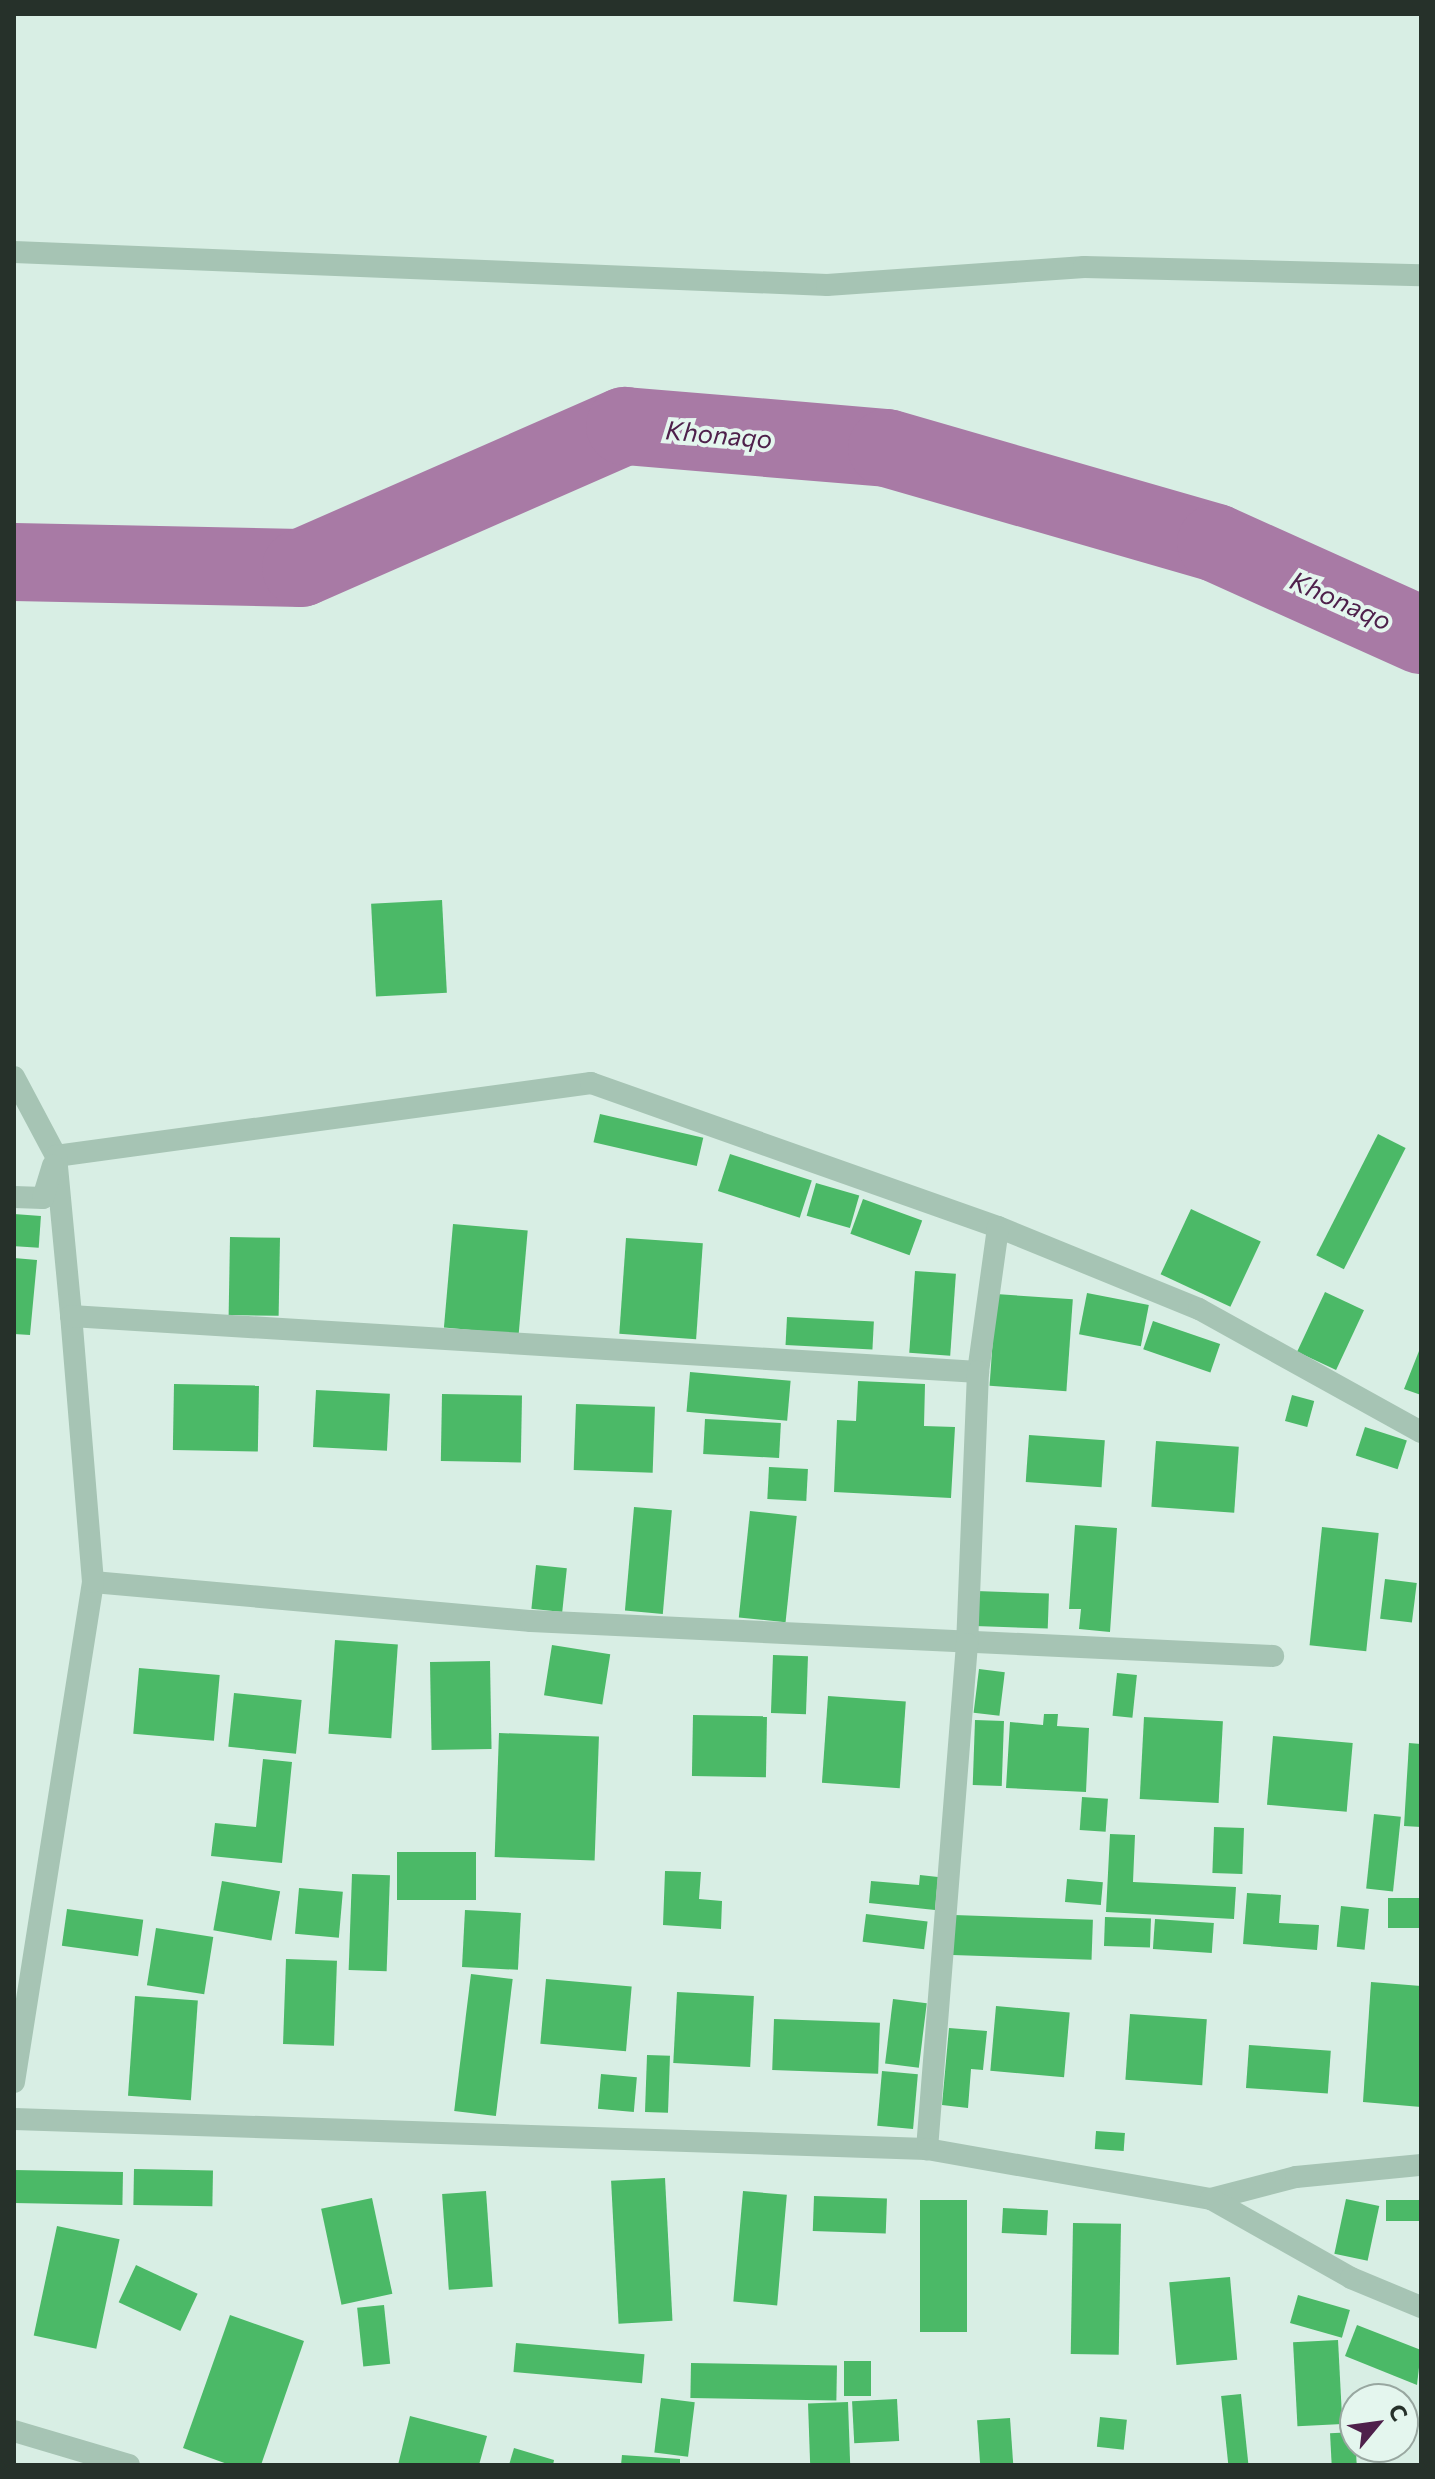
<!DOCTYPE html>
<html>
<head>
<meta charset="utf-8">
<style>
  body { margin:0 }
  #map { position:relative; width:1435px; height:2479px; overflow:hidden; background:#d8eee4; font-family:Commissioner,sans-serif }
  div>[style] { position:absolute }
  .river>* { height:78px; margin:-39px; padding:0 39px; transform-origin:39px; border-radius:39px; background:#a87aa5 }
  .building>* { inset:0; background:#4bb967; transform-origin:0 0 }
  .minor>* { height:22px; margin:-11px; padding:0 11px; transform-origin:11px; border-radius:11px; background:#a6c4b4 }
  span { translate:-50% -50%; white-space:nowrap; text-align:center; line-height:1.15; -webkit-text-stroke:8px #e4f6ee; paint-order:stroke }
  .water-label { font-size:26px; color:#4e204b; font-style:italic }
  .frame { position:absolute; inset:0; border:16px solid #26312a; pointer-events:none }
  .north { position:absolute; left:1339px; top:2383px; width:80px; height:80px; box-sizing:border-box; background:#e4f6ee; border:2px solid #98a7a0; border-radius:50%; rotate:61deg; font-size:22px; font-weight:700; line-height:32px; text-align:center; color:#26312a }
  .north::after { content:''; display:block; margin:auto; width:28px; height:36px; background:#4e204b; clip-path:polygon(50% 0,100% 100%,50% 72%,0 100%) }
</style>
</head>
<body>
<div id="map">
  <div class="river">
    <i style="left:14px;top:562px;width:287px;rotate:1.2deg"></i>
    <i style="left:301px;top:568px;width:354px;rotate:-23.7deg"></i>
    <i style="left:625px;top:426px;width:263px;rotate:4.8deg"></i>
    <i style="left:887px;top:448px;width:342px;rotate:16.1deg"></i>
    <i style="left:1216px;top:543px;width:225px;rotate:24.2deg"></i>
  </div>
  <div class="building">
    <i style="left:442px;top:900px;width:93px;height:71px;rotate:87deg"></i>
    <i style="left:600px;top:1114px;width:106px;height:29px;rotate:13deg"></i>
    <i style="left:1378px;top:1134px;width:31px;height:136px;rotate:27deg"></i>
    <i style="left:730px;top:1154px;width:86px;height:39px;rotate:18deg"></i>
    <i style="left:816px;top:1183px;width:45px;height:34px;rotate:16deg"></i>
    <i style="left:863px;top:1199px;width:63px;height:37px;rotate:20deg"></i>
    <i style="left:1191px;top:1209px;width:77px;height:72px;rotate:25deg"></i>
    <i style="left:14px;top:1214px;width:27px;height:32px;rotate:4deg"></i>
    <i style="left:453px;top:1224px;width:75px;height:104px;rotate:5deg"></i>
    <i style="left:230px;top:1237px;width:50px;height:78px;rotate:1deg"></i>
    <i style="left:626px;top:1238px;width:77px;height:96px;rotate:4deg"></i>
    <i style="clip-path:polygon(14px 1258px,37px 1260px,30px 1335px,14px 1334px)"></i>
    <i style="left:915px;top:1271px;width:41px;height:82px;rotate:4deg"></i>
    <i style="left:1325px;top:1292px;width:43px;height:66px;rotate:25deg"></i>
    <i style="left:1087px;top:1293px;width:63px;height:42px;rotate:11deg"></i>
    <i style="left:996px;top:1294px;width:77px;height:92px;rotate:4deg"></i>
    <i style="left:787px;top:1317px;width:87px;height:28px;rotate:3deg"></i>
    <i style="left:1153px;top:1321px;width:71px;height:30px;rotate:19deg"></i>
    <i style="clip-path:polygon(1421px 1346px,1421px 1395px,1404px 1389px)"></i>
    <i style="left:690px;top:1372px;width:101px;height:40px;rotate:5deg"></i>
    <i style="clip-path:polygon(858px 1381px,925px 1384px,924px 1426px,955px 1427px,951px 1498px,834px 1492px,837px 1420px,856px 1421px)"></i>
    <i style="left:174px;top:1384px;width:85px;height:66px;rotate:1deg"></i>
    <i style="left:316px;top:1390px;width:74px;height:57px;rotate:3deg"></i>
    <i style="left:442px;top:1394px;width:80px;height:67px;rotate:1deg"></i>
    <i style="left:1292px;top:1395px;width:23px;height:27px;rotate:15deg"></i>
    <i style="left:576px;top:1404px;width:79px;height:66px;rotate:2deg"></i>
    <i style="left:705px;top:1419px;width:76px;height:35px;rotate:3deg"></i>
    <i style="left:1365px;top:1427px;width:44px;height:30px;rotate:18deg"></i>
    <i style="left:1029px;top:1435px;width:76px;height:47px;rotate:4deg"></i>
    <i style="left:1156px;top:1441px;width:83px;height:66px;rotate:4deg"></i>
    <i style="left:769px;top:1467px;width:39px;height:32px;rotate:3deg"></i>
    <i style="left:634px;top:1507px;width:38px;height:104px;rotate:5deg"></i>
    <i style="left:750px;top:1511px;width:47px;height:107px;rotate:6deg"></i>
    <i style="clip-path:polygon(1075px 1525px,1117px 1528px,1110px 1632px,1079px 1629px,1081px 1609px,1069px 1609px)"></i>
    <i style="left:1322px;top:1527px;width:57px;height:119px;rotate:6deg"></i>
    <i style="left:536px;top:1565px;width:31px;height:44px;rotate:6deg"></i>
    <i style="left:1385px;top:1579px;width:32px;height:40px;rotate:7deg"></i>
    <i style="left:976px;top:1591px;width:73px;height:35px;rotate:2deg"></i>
    <i style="left:335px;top:1640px;width:63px;height:94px;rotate:4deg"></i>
    <i style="left:552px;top:1645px;width:59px;height:51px;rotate:9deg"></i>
    <i style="left:773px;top:1655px;width:35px;height:58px;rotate:2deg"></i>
    <i style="left:490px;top:1661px;width:88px;height:60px;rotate:89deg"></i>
    <i style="left:139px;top:1668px;width:81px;height:66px;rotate:5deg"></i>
    <i style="left:979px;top:1669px;width:26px;height:44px;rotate:7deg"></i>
    <i style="left:1117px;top:1673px;width:20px;height:43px;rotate:6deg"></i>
    <i style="left:234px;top:1693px;width:68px;height:54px;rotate:6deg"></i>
    <i style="left:828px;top:1696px;width:78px;height:87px;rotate:4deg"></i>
    <i style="clip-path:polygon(1044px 1714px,1058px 1714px,1057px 1726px,1089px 1728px,1086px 1792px,1006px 1788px,1010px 1722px,1043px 1725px)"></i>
    <i style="left:693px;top:1715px;width:74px;height:61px;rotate:1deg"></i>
    <i style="left:1144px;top:1717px;width:79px;height:82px;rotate:3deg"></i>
    <i style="left:975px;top:1720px;width:29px;height:65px;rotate:2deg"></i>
    <i style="left:499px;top:1733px;width:100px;height:124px;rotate:2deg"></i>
    <i style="left:1273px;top:1736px;width:80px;height:69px;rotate:5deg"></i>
    <i style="clip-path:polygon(1409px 1743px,1421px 1744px,1421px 1827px,1404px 1826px)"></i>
    <i style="clip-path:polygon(263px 1759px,292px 1762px,282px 1863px,211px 1856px,215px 1823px,256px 1827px)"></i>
    <i style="left:1082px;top:1797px;width:26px;height:33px;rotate:4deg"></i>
    <i style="left:1374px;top:1814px;width:27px;height:75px;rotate:6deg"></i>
    <i style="left:1214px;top:1827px;width:30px;height:46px;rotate:2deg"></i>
    <i style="clip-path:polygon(1110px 1834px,1135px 1835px,1133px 1882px,1236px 1887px,1234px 1919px,1106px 1912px)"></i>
    <i style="left:397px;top:1852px;width:79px;height:48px"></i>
    <i style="clip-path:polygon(665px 1871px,701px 1872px,699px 1899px,722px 1901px,721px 1929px,663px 1925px)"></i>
    <i style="left:352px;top:1874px;width:38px;height:96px;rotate:2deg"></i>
    <i style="clip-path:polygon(920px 1875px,938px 1877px,935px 1910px,869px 1903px,871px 1881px,919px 1885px)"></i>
    <i style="left:1067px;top:1879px;width:36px;height:23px;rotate:5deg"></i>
    <i style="left:222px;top:1881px;width:59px;height:50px;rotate:10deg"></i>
    <i style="left:299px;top:1888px;width:44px;height:46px;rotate:5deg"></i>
    <i style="clip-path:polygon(1247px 1893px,1281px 1895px,1279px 1923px,1319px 1925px,1317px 1950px,1243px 1944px)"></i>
    <i style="left:1388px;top:1898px;width:33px;height:30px"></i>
    <i style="left:1341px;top:1906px;width:28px;height:41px;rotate:6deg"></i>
    <i style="left:67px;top:1909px;width:77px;height:37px;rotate:8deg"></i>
    <i style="left:465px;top:1910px;width:56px;height:57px;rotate:3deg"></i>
    <i style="left:866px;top:1914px;width:62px;height:28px;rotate:7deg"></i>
    <i style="left:954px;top:1915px;width:139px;height:40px;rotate:2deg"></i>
    <i style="left:1105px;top:1917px;width:46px;height:29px;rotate:2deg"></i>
    <i style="left:1155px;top:1919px;width:59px;height:30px;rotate:4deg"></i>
    <i style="left:156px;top:1928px;width:58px;height:58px;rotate:9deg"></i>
    <i style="left:286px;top:1959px;width:51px;height:85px;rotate:2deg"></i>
    <i style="left:471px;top:1974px;width:42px;height:138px;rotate:7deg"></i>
    <i style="left:546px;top:1979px;width:86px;height:65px;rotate:5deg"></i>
    <i style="clip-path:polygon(1371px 1982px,1421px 1986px,1421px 2107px,1363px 2102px)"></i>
    <i style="left:677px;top:1992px;width:77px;height:71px;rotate:3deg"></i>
    <i style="left:135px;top:1996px;width:63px;height:100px;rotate:4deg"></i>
    <i style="left:893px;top:1999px;width:34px;height:65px;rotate:7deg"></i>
    <i style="left:996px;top:2006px;width:74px;height:65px;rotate:5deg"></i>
    <i style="left:1130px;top:2014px;width:77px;height:66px;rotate:4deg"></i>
    <i style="left:774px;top:2019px;width:106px;height:51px;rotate:2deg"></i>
    <i style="clip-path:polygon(949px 2028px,987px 2031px,983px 2070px,971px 2069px,968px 2108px,942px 2105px)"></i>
    <i style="left:1249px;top:2045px;width:82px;height:43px;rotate:4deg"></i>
    <i style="left:647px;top:2055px;width:23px;height:57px;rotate:2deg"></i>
    <i style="left:882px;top:2071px;width:36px;height:55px;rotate:5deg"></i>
    <i style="left:601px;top:2074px;width:36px;height:35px;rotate:5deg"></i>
    <i style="left:1096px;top:2131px;width:29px;height:18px;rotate:4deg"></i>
    <i style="left:134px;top:2169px;width:79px;height:36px;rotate:1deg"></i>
    <i style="left:14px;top:2170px;width:109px;height:33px;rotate:1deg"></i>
    <i style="left:665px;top:2178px;width:143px;height:54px;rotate:87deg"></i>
    <i style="left:486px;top:2191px;width:96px;height:44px;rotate:86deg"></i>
    <i style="left:743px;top:2191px;width:44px;height:111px;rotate:5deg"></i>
    <i style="left:814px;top:2196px;width:73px;height:35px;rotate:2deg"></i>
    <i style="left:372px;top:2198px;width:98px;height:52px;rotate:78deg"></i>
    <i style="left:1346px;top:2199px;width:34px;height:56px;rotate:12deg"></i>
    <i style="left:967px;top:2200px;width:132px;height:47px;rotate:90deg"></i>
    <i style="left:1386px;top:2200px;width:35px;height:21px"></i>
    <i style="left:1003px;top:2208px;width:45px;height:25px;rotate:3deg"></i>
    <i style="left:1073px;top:2223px;width:48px;height:131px;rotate:1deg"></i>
    <i style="left:57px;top:2226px;width:64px;height:112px;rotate:12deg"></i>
    <i style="left:136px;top:2265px;width:68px;height:41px;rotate:25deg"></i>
    <i style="left:1230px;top:2277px;width:83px;height:61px;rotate:85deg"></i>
    <i style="left:1298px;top:2295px;width:54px;height:29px;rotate:16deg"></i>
    <i style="left:384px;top:2305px;width:59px;height:27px;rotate:84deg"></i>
    <i style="clip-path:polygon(230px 2315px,304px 2341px,261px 2465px,230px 2465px,183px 2448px)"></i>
    <i style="clip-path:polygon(1357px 2325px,1421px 2350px,1417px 2385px,1345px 2356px)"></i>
    <i style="left:1338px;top:2340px;width:84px;height:45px;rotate:87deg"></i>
    <i style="left:516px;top:2343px;width:129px;height:29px;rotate:5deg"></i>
    <i style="left:844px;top:2361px;width:27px;height:35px"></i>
    <i style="left:691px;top:2363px;width:146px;height:35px;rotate:1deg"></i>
    <i style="left:1241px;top:2394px;width:71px;height:20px;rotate:84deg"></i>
    <i style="left:661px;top:2398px;width:34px;height:55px;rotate:7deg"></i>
    <i style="left:897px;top:2399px;width:42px;height:45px;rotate:87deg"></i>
    <i style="left:848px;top:2402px;width:63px;height:40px;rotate:88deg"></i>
    <i style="clip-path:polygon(410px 2416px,487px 2436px,479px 2465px,398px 2465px)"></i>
    <i style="left:1100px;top:2417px;width:27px;height:30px;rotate:6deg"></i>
    <i style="left:1010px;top:2418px;width:47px;height:33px;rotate:86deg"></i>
    <i style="left:1355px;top:2432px;width:33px;height:25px;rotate:87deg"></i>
    <i style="clip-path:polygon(514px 2448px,554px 2460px,553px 2465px,509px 2465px)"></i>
    <i style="clip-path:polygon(622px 2455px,680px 2459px,680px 2465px,621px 2465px)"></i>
  </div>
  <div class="minor">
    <i style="left:14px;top:252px;width:814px;rotate:2.32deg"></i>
    <i style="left:827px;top:285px;width:258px;rotate:-4deg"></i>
    <i style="left:1084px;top:267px;width:337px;rotate:1.4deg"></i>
    <i style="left:14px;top:1077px;width:89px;rotate:62deg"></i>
    <i style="left:56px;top:1156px;width:540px;rotate:-7.77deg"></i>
    <i style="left:591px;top:1083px;width:432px;rotate:19.5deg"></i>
    <i style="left:998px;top:1227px;width:217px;rotate:22.2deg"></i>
    <i style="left:1199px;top:1309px;width:254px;rotate:29deg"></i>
    <i style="left:56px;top:1156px;width:161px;rotate:84.6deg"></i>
    <i style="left:14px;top:1197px;width:29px;rotate:2deg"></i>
    <i style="left:43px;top:1198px;width:34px;rotate:-73deg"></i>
    <i style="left:978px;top:1372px;width:146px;rotate:-82.1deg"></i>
    <i style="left:93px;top:1582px;width:440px;rotate:5.1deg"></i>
    <i style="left:531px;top:1621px;width:743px;rotate:2.7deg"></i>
    <i style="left:14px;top:2082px;width:506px;rotate:-81.02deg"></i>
    <i style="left:93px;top:1582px;width:267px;rotate:-94.7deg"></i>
    <i style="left:71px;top:1316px;width:909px;rotate:3.53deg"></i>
    <i style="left:978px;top:1372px;width:272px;rotate:92.3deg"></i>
    <i style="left:967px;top:1644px;width:507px;rotate:94.53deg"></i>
    <i style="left:14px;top:2119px;width:913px;rotate:1.88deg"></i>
    <i style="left:927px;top:2149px;width:288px;rotate:10deg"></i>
    <i style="left:1211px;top:2199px;width:88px;rotate:-14.5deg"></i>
    <i style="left:1296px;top:2177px;width:126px;rotate:-5.5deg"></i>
    <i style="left:1211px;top:2199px;width:161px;rotate:29.4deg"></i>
    <i style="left:1351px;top:2278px;width:76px;rotate:22.5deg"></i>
    <i style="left:14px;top:2431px;width:120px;rotate:16.5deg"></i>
  </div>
  <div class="water-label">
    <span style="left:719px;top:434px;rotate:5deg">Khonaqo</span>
    <span style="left:1341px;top:600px;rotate:24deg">Khonaqo</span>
  </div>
  <div class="frame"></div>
  <div class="north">С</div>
</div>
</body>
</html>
